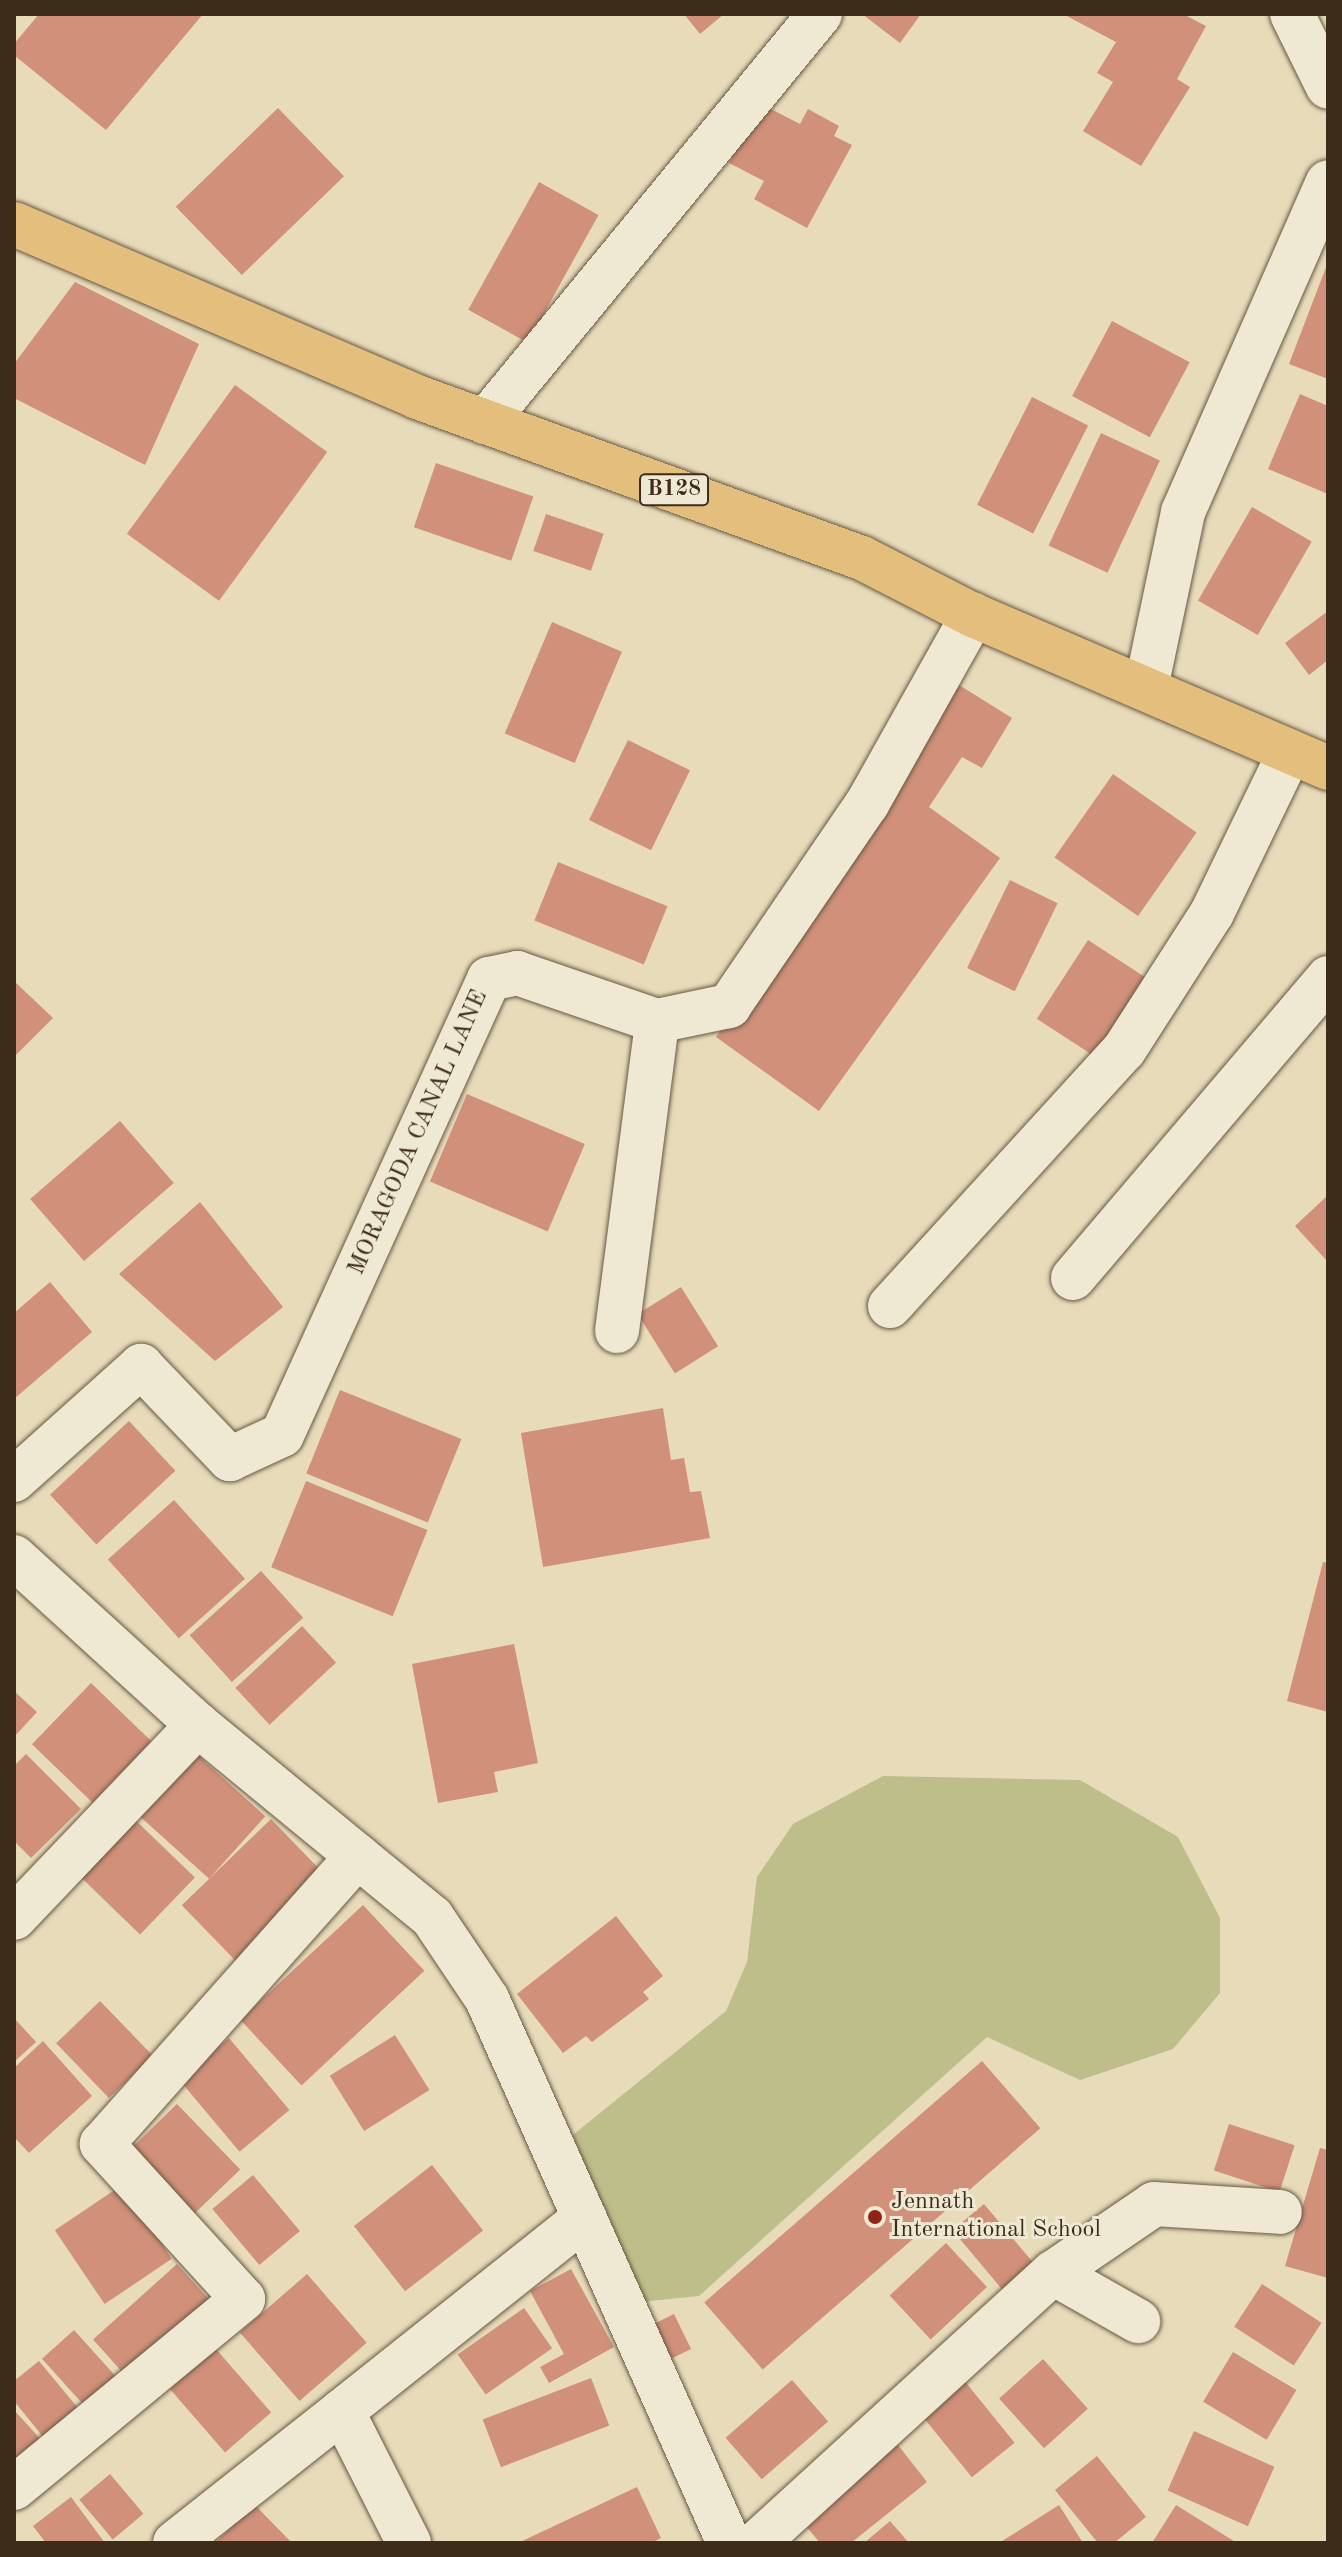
<!DOCTYPE html>
<html>
<head>
<meta charset="utf-8">
<style>
  body { margin:0 }
  #map { position:relative; width:1342px; height:2557px; overflow:hidden; background:#e7dbba; font-family:"Old Standard TT",serif }
  div>[style] { position:absolute }
  .green>* { inset:0; background:#bebe8a }
  .building>* { inset:0; background:#d0907a; transform-origin:0 0 }
  .roads { filter:drop-shadow(0 0 2px #685841) drop-shadow(0 0 2px #685841) }
  .minor>* { height:44px; margin:-22px; padding:0 22px; transform-origin:22px; border-radius:22px; background:#efe8d2 }
  .major>* { height:44px; margin:-22px; padding:0 22px; transform-origin:22px; border-radius:22px; background:#e4be7d }
  .dots>* { width:22px; height:22px; translate:-50% -50%; box-sizing:border-box; border:4px solid #efe8d2; border-radius:50% }
  span { translate:-50% -50%; white-space:nowrap; text-align:center; line-height:1.15; -webkit-text-stroke:6px #efe8d2; paint-order:stroke }
  .shield-label span { padding:2px 6px; background:#efe8d2; border:2px solid; border-radius:6px; -webkit-text-stroke-width:0 }
  .shield-label { font-size:22px; color:#3d2c19; font-weight:700 }
  .street-label { font-size:24px; color:#3d2c19 }
  .poi-label { font-size:24px; color:#3d2c19 }
  .left { translate:0 -50%; text-align:left }
  .frame { position:absolute; inset:0; border:16px solid #3d2c19; pointer-events:none }
</style>
</head>
<body>
<div id="map">
  <div class="green">
    <i style="clip-path:polygon(883px 1776px,1080px 1780px,1178px 1837px,1220px 1918px,1220px 1993px,1173px 2049px,1080px 2080px,987px 2037px,699px 2296px,631px 2303px,563px 2143px,726px 2011px,747px 1962px,757px 1877px,793px 1824px)"></i>
  </div>
  <div class="building">
    <i style="clip-path:polygon(39px 14px,203px 14px,106px 130px,14px 55px,14px 44px)"></i>
    <i style="clip-path:polygon(684px 14px,724px 14px,700px 34px)"></i>
    <i style="clip-path:polygon(862px 14px,921px 14px,900px 43px)"></i>
    <i style="clip-path:polygon(1063px 14px,1183px 14px,1206px 26px,1177px 79px,1190px 87px,1141px 166px,1083px 131px,1113px 82px,1097px 73px,1116px 42px)"></i>
    <i style="clip-path:polygon(761px 104px,800px 124px,808px 109px,839px 126px,834px 136px,852px 145px,807px 228px,754px 199px,764px 181px,729px 163px)"></i>
    <i style="left:278px;top:108px;width:95px;height:142px;rotate:46deg"></i>
    <i style="left:539px;top:182px;width:68px;height:146px;rotate:29deg"></i>
    <i style="clip-path:polygon(1328px 262px,1328px 379px,1289px 364px)"></i>
    <i style="clip-path:polygon(75px 282px,199px 344px,145px 465px,14px 398px,14px 364px)"></i>
    <i style="left:1112px;top:321px;width:88px;height:85px;rotate:28deg"></i>
    <i style="left:235px;top:385px;width:114px;height:184px;rotate:36deg"></i>
    <i style="clip-path:polygon(1300px 394px,1328px 406px,1328px 494px,1268px 469px)"></i>
    <i style="left:1032px;top:397px;width:63px;height:121px;rotate:27deg"></i>
    <i style="left:1101px;top:433px;width:65px;height:124px;rotate:25deg"></i>
    <i style="left:436px;top:463px;width:103px;height:68px;rotate:19deg"></i>
    <i style="left:1252px;top:507px;width:69px;height:108px;rotate:30deg"></i>
    <i style="left:546px;top:514px;width:61px;height:39px;rotate:19deg"></i>
    <i style="clip-path:polygon(1328px 611px,1328px 660px,1309px 675px,1285px 643px)"></i>
    <i style="left:552px;top:622px;width:76px;height:121px;rotate:23deg"></i>
    <i style="clip-path:polygon(951px 680px,1012px 718px,982px 768px,962px 757px,929px 807px,1000px 858px,819px 1111px,716px 1037px,894px 786px)"></i>
    <i style="left:628px;top:740px;width:69px;height:89px;rotate:26deg"></i>
    <i style="left:1113px;top:774px;width:102px;height:102px;rotate:35deg"></i>
    <i style="left:558px;top:862px;width:118px;height:63px;rotate:22deg"></i>
    <i style="left:1010px;top:880px;width:53px;height:98px;rotate:26deg"></i>
    <i style="left:1088px;top:940px;width:76px;height:94px;rotate:33deg"></i>
    <i style="clip-path:polygon(14px 981px,53px 1018px,14px 1057px)"></i>
    <i style="left:467px;top:1094px;width:128px;height:95px;rotate:23deg"></i>
    <i style="left:120px;top:1121px;width:82px;height:119px;rotate:49deg"></i>
    <i style="clip-path:polygon(1328px 1195px,1328px 1262px,1295px 1226px)"></i>
    <i style="clip-path:polygon(200px 1202px,283px 1307px,215px 1361px,119px 1274px)"></i>
    <i style="clip-path:polygon(50px 1282px,92px 1332px,14px 1399px,14px 1313px)"></i>
    <i style="left:681px;top:1287px;width:70px;height:51px;rotate:58deg"></i>
    <i style="left:340px;top:1390px;width:131px;height:90px;rotate:22deg"></i>
    <i style="clip-path:polygon(663px 1408px,671px 1460px,684px 1458px,690px 1492px,701px 1491px,710px 1538px,543px 1567px,521px 1433px)"></i>
    <i style="left:129px;top:1421px;width:68px;height:108px;rotate:47deg"></i>
    <i style="left:306px;top:1481px;width:131px;height:93px;rotate:22deg"></i>
    <i style="left:174px;top:1500px;width:106px;height:89px;rotate:48deg"></i>
    <i style="clip-path:polygon(1323px 1562px,1328px 1563px,1328px 1712px,1287px 1701px)"></i>
    <i style="left:261px;top:1571px;width:63px;height:96px;rotate:48deg"></i>
    <i style="left:302px;top:1626px;width:50px;height:91px;rotate:47deg"></i>
    <i style="clip-path:polygon(514px 1644px,538px 1763px,494px 1772px,498px 1792px,438px 1803px,412px 1664px)"></i>
    <i style="left:91px;top:1683px;width:84px;height:85px;rotate:44deg"></i>
    <i style="clip-path:polygon(14px 1691px,37px 1712px,14px 1737px)"></i>
    <i style="left:194px;top:1752px;width:96px;height:84px;rotate:42deg"></i>
    <i style="clip-path:polygon(26px 1754px,81px 1809px,31px 1858px,14px 1841px,14px 1766px)"></i>
    <i style="left:128px;top:1813px;width:93px;height:79px;rotate:44deg"></i>
    <i style="left:271px;top:1819px;width:83px;height:124px;rotate:46deg"></i>
    <i style="left:363px;top:1905px;width:90px;height:168px;rotate:47deg"></i>
    <i style="clip-path:polygon(616px 1916px,663px 1976px,643px 1992px,649px 1999px,592px 2042px,586px 2036px,563px 2053px,517px 1994px)"></i>
    <i style="left:100px;top:2001px;width:76px;height:61px;rotate:46deg"></i>
    <i style="clip-path:polygon(14px 2018px,36px 2042px,14px 2062px)"></i>
    <i style="left:395px;top:2035px;width:65px;height:77px;rotate:58deg"></i>
    <i style="left:229px;top:2038px;width:94px;height:65px;rotate:50deg"></i>
    <i style="clip-path:polygon(43px 2041px,92px 2096px,29px 2153px,14px 2137px,14px 2068px)"></i>
    <i style="left:982px;top:2061px;width:89px;height:368px;rotate:49deg"></i>
    <i style="left:177px;top:2104px;width:91px;height:74px;rotate:46deg"></i>
    <i style="left:1229px;top:2124px;width:69px;height:49px;rotate:18deg"></i>
    <i style="clip-path:polygon(1320px 2148px,1328px 2150px,1328px 2278px,1285px 2266px)"></i>
    <i style="left:432px;top:2165px;width:83px;height:99px;rotate:52deg"></i>
    <i style="left:253px;top:2175px;width:73px;height:53px;rotate:50deg"></i>
    <i style="left:122px;top:2185px;width:89px;height:81px;rotate:56deg"></i>
    <i style="left:984px;top:2204px;width:82px;height:41px;rotate:50deg"></i>
    <i style="left:946px;top:2243px;width:60px;height:77px;rotate:47deg"></i>
    <i style="left:177px;top:2264px;width:57px;height:113px;rotate:48deg"></i>
    <i style="clip-path:polygon(571px 2269px,614px 2347px,549px 2383px,540px 2367px,564px 2354px,530px 2291px)"></i>
    <i style="left:307px;top:2274px;width:91px;height:89px;rotate:49deg"></i>
    <i style="left:1262px;top:2284px;width:71px;height:51px;rotate:33deg"></i>
    <i style="left:524px;top:2308px;width:49px;height:81px;rotate:55deg"></i>
    <i style="left:674px;top:2314px;width:39px;height:25px;rotate:64deg"></i>
    <i style="left:74px;top:2330px;width:72px;height:43px;rotate:48deg"></i>
    <i style="left:216px;top:2349px;width:84px;height:61px;rotate:49deg"></i>
    <i style="left:1233px;top:2352px;width:74px;height:58px;rotate:31deg"></i>
    <i style="left:1043px;top:2359px;width:67px;height:59px;rotate:48deg"></i>
    <i style="clip-path:polygon(39px 2361px,92px 2425px,57px 2454px,14px 2401px,14px 2381px)"></i>
    <i style="left:591px;top:2378px;width:51px;height:116px;rotate:69deg"></i>
    <i style="left:963px;top:2379px;width:82px;height:55px;rotate:51deg"></i>
    <i style="left:792px;top:2380px;width:55px;height:88px;rotate:49deg"></i>
    <i style="clip-path:polygon(14px 2410px,54px 2454px,14px 2482px)"></i>
    <i style="left:1194px;top:2431px;width:88px;height:65px;rotate:24deg"></i>
    <i style="clip-path:polygon(898px 2445px,927px 2482px,851px 2543px,820px 2543px,802px 2521px)"></i>
    <i style="clip-path:polygon(1097px 2456px,1146px 2517px,1114px 2543px,1098px 2543px,1055px 2490px)"></i>
    <i style="left:110px;top:2474px;width:52px;height:40px;rotate:50deg"></i>
    <i style="clip-path:polygon(637px 2487px,661px 2538px,651px 2543px,518px 2543px)"></i>
    <i style="clip-path:polygon(71px 2497px,105px 2543px,46px 2543px,33px 2526px)"></i>
    <i style="clip-path:polygon(255px 2505px,292px 2543px,215px 2543px)"></i>
    <i style="clip-path:polygon(1059px 2505px,1083px 2543px,999px 2543px)"></i>
    <i style="clip-path:polygon(1176px 2505px,1237px 2543px,1152px 2543px)"></i>
    <i style="clip-path:polygon(890px 2521px,909px 2543px,864px 2543px)"></i>
  </div>
  <div class="roads">
    <div class="minor">
      <i style="left:1292px;top:14px;width:81px;rotate:63.7deg"></i>
      <i style="left:485px;top:422px;width:528px;rotate:-50.61deg"></i>
      <i style="left:1146px;top:688px;width:180px;rotate:-78.1deg"></i>
      <i style="left:1183px;top:512px;width:360px;rotate:-66.3deg"></i>
      <i style="left:1073px;top:1278px;width:394px;rotate:-49.6deg"></i>
      <i style="left:890px;top:1306px;width:347px;rotate:-47.6deg"></i>
      <i style="left:1124px;top:1050px;width:163px;rotate:-57.3deg"></i>
      <i style="left:1212px;top:913px;width:179px;rotate:-64.2deg"></i>
      <i style="left:617px;top:1331px;width:313px;rotate:-82.6deg"></i>
      <i style="left:14px;top:1480px;width:171px;rotate:-41.9deg"></i>
      <i style="left:141px;top:1366px;width:129px;rotate:46.3deg"></i>
      <i style="left:230px;top:1459px;width:57px;rotate:-24.8deg"></i>
      <i style="left:282px;top:1435px;width:501px;rotate:-65.58deg"></i>
      <i style="left:489px;top:979px;width:29px;rotate:-12deg"></i>
      <i style="left:517px;top:973px;width:148px;rotate:18.9deg"></i>
      <i style="left:657px;top:1021px;width:74px;rotate:-11.8deg"></i>
      <i style="left:729px;top:1006px;width:245px;rotate:-55.7deg"></i>
      <i style="left:867px;top:804px;width:217px;rotate:-60.7deg"></i>
      <i style="left:14px;top:1557px;width:249px;rotate:42.4deg"></i>
      <i style="left:198px;top:1725px;width:303px;rotate:39.4deg"></i>
      <i style="left:432px;top:1917px;width:99px;rotate:56.1deg"></i>
      <i style="left:487px;top:1999px;width:595px;rotate:66.02deg"></i>
      <i style="left:14px;top:1918px;width:267px;rotate:-46.4deg"></i>
      <i style="left:1053px;top:2273px;width:122px;rotate:-34.3deg"></i>
      <i style="left:1154px;top:2204px;width:126px;rotate:3.6deg"></i>
      <i style="left:14px;top:2488px;width:297px;rotate:-39.5deg"></i>
      <i style="left:243px;top:2299px;width:210px;rotate:-132.3deg"></i>
      <i style="left:102px;top:2144px;width:385px;rotate:-48.4deg"></i>
      <i style="left:175px;top:2543px;width:213px;rotate:-38.3deg"></i>
      <i style="left:409px;top:2543px;width:148px;rotate:-116.9deg"></i>
      <i style="left:342px;top:2411px;width:310px;rotate:-38.5deg"></i>
      <i style="left:757px;top:2543px;width:401px;rotate:-42.4deg"></i>
      <i style="left:1053px;top:2273px;width:98px;rotate:29.5deg"></i>
    </div>
    <div class="major">
      <i style="left:14px;top:224px;width:439px;rotate:23.2deg"></i>
      <i style="left:417px;top:397px;width:473px;rotate:19.9deg"></i>
      <i style="left:862px;top:558px;width:125px;rotate:27.2deg"></i>
      <i style="left:973px;top:615px;width:387px;rotate:23.3deg"></i>
    </div>
  </div>
  <div class="dots">
    <i style="left:875px;top:2217px;background:#8f2418"></i>
  </div>
  <div class="shield-label">
    <span style="left:674px;top:490px">B128</span>
  </div>
  <div class="street-label">
    <span style="left:419px;top:1133px;rotate:-66deg">MORAGODA CANAL LANE</span>
  </div>
  <div class="poi-label">
    <span class="left" style="left:891px;top:2217px">Jennath<br>International School</span>
  </div>
  <div class="frame"></div>
</div>
</body>
</html>
